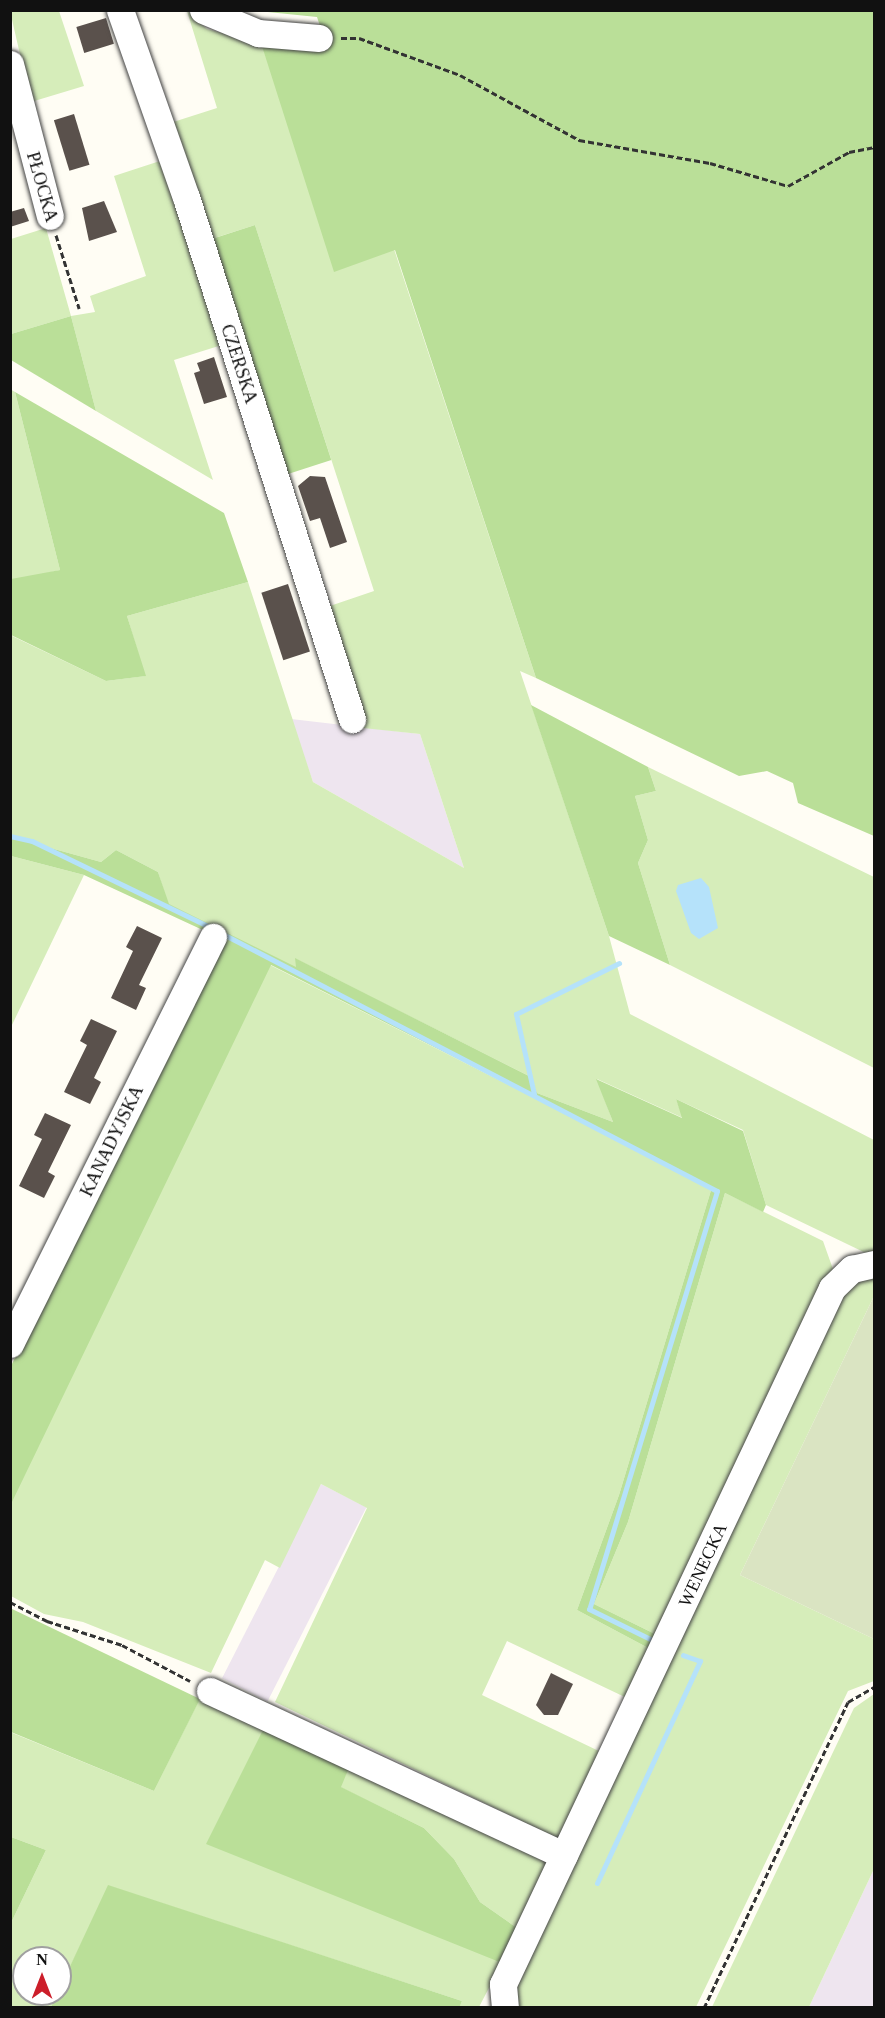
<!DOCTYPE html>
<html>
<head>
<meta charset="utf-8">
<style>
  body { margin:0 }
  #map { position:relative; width:885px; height:2018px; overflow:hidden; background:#fffdf4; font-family:Georgia,serif }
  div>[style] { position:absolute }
  .industrial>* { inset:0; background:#eee5ef; transform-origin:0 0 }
  .green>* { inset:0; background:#d6edba }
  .forest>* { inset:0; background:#badf98; transform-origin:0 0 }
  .cemetery>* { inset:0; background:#dae4c2 }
  .water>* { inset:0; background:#b5e2fa }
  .stream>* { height:5px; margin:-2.5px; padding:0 2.5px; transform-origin:2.5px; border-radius:2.5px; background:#b5e2fa }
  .building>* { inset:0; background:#5a514c; transform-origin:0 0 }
  .path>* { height:3px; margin-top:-1.5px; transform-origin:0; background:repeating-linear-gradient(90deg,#333 0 6px,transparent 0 9px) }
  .roads { filter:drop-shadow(0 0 2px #444) drop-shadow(0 0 2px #444) }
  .minor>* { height:27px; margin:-13.5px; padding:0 13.5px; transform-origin:13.5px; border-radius:13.5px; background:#fff }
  span { translate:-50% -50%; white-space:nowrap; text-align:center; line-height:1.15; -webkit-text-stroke:6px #fff; paint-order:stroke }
  .street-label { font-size:18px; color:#111 }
  .frame { position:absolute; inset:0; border:12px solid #111; pointer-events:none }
  .north { position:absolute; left:12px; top:1946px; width:60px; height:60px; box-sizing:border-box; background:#fff; border:2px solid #a0a0a0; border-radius:50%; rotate:0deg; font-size:16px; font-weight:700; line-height:24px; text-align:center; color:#111 }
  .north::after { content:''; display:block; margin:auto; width:21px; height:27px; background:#cc1e2a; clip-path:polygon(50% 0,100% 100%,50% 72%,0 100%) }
</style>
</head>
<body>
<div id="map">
  <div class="industrial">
    <i style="clip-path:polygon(291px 719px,420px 734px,464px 868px,313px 782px)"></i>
    <i style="left:321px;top:1484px;width:51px;height:218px;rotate:27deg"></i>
    <i style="clip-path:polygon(874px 1869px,874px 2007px,809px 2007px)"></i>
  </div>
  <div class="green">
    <i style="clip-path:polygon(10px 11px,59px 11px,84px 86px,31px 102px)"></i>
    <i style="clip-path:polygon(187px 11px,207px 29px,261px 43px,394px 249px,536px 678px,520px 671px,609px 936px,630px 1014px,874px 1140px,874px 1257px,766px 1205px,743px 1130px,676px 1099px,683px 1118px,597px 1079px,613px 1122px,537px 1093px,531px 1077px,296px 959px,296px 968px,168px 904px,158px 872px,116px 850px,101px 862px,11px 837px,10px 635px,106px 681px,145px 676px,127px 616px,248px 582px,313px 782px,464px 868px,420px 734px,363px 728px,324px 608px,374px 591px,255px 225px,205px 241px,167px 124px,217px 108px)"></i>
    <i style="clip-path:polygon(163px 160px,225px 344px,174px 360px,213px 480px,96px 411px,71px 316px,11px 334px,11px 239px,46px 228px,71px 316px,95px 312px,90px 296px,146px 276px,114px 176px)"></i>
    <i style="clip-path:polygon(10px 389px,15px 392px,60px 570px,11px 582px)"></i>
    <i style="clip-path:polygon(648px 767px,874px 877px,874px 1068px,670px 965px,638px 863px,648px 840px,635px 796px,656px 791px)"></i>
    <i style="clip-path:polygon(11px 856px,84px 875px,11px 1027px)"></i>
    <i style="clip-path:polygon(270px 965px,712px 1187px,619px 1495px,577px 1610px,652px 1650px,629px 1699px,507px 1641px,482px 1695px,603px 1753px,559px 1839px,275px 1702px,367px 1508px,321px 1484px,280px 1568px,265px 1560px,211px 1673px,83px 1622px,44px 1614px,11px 1596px,10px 1504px)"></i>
    <i style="clip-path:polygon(725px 1193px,823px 1241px,834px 1272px,659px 1636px,594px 1604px,628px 1522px)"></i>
    <i style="clip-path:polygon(874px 1267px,874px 1296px,740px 1575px,874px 1639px,874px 1681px,848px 1691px,696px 2007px,514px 2007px,509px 1998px,841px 1284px)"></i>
    <i style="clip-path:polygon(203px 1692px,266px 1724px,502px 1963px,479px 2007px,459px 2007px,462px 2001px,109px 1886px,60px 1988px,60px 1958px,24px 1958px,24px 1994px,57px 1994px,51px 2007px,11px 2007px,11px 1923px,46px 1850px,11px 1837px,10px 1732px,154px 1791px)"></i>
    <i style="clip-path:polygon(874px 1694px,874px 1869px,809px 2007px,712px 2007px,854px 1708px)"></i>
    <i style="clip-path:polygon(351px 1763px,550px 1859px,517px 1928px,480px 1902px,454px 1859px,424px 1828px,340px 1787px)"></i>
  </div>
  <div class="forest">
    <i style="clip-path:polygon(258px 11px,874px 11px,874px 836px,798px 803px,793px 783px,767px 771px,739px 776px,536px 678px,395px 250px,334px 272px,261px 43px,328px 50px,317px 17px)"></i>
    <i style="left:255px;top:225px;width:247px;height:52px;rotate:72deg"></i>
    <i style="clip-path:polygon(71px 316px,96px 411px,11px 360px,11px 334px)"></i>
    <i style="clip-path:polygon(15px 392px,224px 513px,248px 582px,127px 616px,146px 676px,106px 681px,11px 635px,11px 579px,60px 570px)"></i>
    <i style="clip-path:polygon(531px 705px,648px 767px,656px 791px,635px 796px,648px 840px,638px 863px,670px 965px,609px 936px)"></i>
    <i style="clip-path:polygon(11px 837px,101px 862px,116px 850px,158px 872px,169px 904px,296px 967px,295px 958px,531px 1077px,537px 1093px,613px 1122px,596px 1079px,682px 1118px,676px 1099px,743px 1131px,766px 1205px,763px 1212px,725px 1193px,628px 1522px,594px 1604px,659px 1636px,652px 1650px,577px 1610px,619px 1495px,712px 1187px,271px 965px,11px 1504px,10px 1368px,220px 938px,84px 875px,11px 856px)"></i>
    <i style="clip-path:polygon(10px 1608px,200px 1699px,154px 1791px,11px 1732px)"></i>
    <i style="clip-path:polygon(266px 1724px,351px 1763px,341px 1787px,424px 1828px,454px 1859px,480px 1902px,517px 1928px,502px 1963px,206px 1844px)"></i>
    <i style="clip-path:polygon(11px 1837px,46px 1850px,11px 1923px,10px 1837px)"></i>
    <i style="clip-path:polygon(108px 1885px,462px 2001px,459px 2008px,51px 2007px)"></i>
  </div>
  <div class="cemetery">
    <i style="clip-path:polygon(874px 1296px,874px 1639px,740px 1575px)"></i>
  </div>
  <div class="water">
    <i style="clip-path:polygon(701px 878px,709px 887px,718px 928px,699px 939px,691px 933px,676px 891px,678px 885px)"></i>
  </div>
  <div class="stream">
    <i style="left:10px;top:836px;width:23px;rotate:13deg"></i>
    <i style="left:32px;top:841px;width:198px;rotate:25.8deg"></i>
    <i style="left:221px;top:933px;width:559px;rotate:27.48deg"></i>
    <i style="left:717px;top:1191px;width:437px;rotate:107deg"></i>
    <i style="left:589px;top:1609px;width:75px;rotate:26.2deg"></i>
    <i style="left:534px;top:1094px;width:82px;rotate:-102.7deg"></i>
    <i style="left:516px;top:1014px;width:115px;rotate:-26.3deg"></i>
    <i style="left:597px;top:1883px;width:245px;rotate:-65.1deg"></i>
    <i style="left:700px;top:1661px;width:18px;rotate:-161deg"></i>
  </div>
  <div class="building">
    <i style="left:106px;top:18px;width:27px;height:31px;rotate:73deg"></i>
    <i style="left:74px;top:114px;width:53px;height:21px;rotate:73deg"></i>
    <i style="clip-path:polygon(104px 201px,117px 232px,89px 241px,82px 208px)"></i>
    <i style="clip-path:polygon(24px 208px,29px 221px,10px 227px,10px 212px)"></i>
    <i style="clip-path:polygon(214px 357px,227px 397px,204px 404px,194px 373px,200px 371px,197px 363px)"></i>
    <i style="clip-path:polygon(310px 476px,325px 477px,347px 542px,330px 548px,320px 518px,310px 521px,298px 486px)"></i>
    <i style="left:288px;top:584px;width:71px;height:28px;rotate:72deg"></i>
    <i style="clip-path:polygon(137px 926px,162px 938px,139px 985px,146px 988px,136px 1010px,111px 998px,133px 951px,126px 947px)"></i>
    <i style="clip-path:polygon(91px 1019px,117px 1031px,94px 1078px,101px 1082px,90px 1104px,64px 1092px,87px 1045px,80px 1041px)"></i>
    <i style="clip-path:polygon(45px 1113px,71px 1125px,48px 1172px,55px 1176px,44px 1198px,19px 1186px,42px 1139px,34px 1135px)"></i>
    <i style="clip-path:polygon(551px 1673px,573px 1684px,558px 1715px,544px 1715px,536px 1705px)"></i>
  </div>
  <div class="path">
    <i style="left:341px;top:38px;width:18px"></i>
    <i style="left:359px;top:38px;width:108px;rotate:20.1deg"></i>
    <i style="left:460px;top:75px;width:136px;rotate:28.6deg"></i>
    <i style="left:579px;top:140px;width:133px;rotate:10deg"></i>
    <i style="left:710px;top:163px;width:81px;rotate:16.4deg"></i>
    <i style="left:788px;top:186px;width:70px;rotate:-29.1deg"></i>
    <i style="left:849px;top:152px;width:25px;rotate:-11deg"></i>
    <i style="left:56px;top:235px;width:77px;rotate:72.5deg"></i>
    <i style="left:10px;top:1602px;width:42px;rotate:27.2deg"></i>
    <i style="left:47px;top:1621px;width:79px;rotate:17.7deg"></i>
    <i style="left:122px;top:1645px;width:77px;rotate:27.9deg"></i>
    <i style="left:704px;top:2008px;width:338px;rotate:-64.8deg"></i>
    <i style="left:848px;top:1702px;width:30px;rotate:-30deg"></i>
  </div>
  <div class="roads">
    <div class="minor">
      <i style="left:120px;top:10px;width:198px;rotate:70.6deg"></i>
      <i style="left:186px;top:197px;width:548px;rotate:72.36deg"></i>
      <i style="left:203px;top:10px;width:60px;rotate:22.7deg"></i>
      <i style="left:258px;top:33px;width:61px;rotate:4.7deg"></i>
      <i style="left:10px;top:64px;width:157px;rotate:75.3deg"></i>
      <i style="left:10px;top:1344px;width:455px;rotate:-63.5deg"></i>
      <i style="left:210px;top:1691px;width:390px;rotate:24.9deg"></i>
      <i style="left:505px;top:2008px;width:24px;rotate:-95deg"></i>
      <i style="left:503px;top:1984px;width:770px;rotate:-64.7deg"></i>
      <i style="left:832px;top:1288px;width:28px;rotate:-44deg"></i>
      <i style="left:852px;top:1269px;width:23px;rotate:-13deg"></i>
    </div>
  </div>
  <div class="street-label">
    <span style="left:42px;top:187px;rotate:74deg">PŁOCKA</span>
    <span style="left:239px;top:364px;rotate:72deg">CZERSKA</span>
    <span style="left:112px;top:1141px;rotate:-64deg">KANADYJSKA</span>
    <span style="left:703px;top:1565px;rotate:-65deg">WENECKA</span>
  </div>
  <div class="frame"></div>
  <div class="north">N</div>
</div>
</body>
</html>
